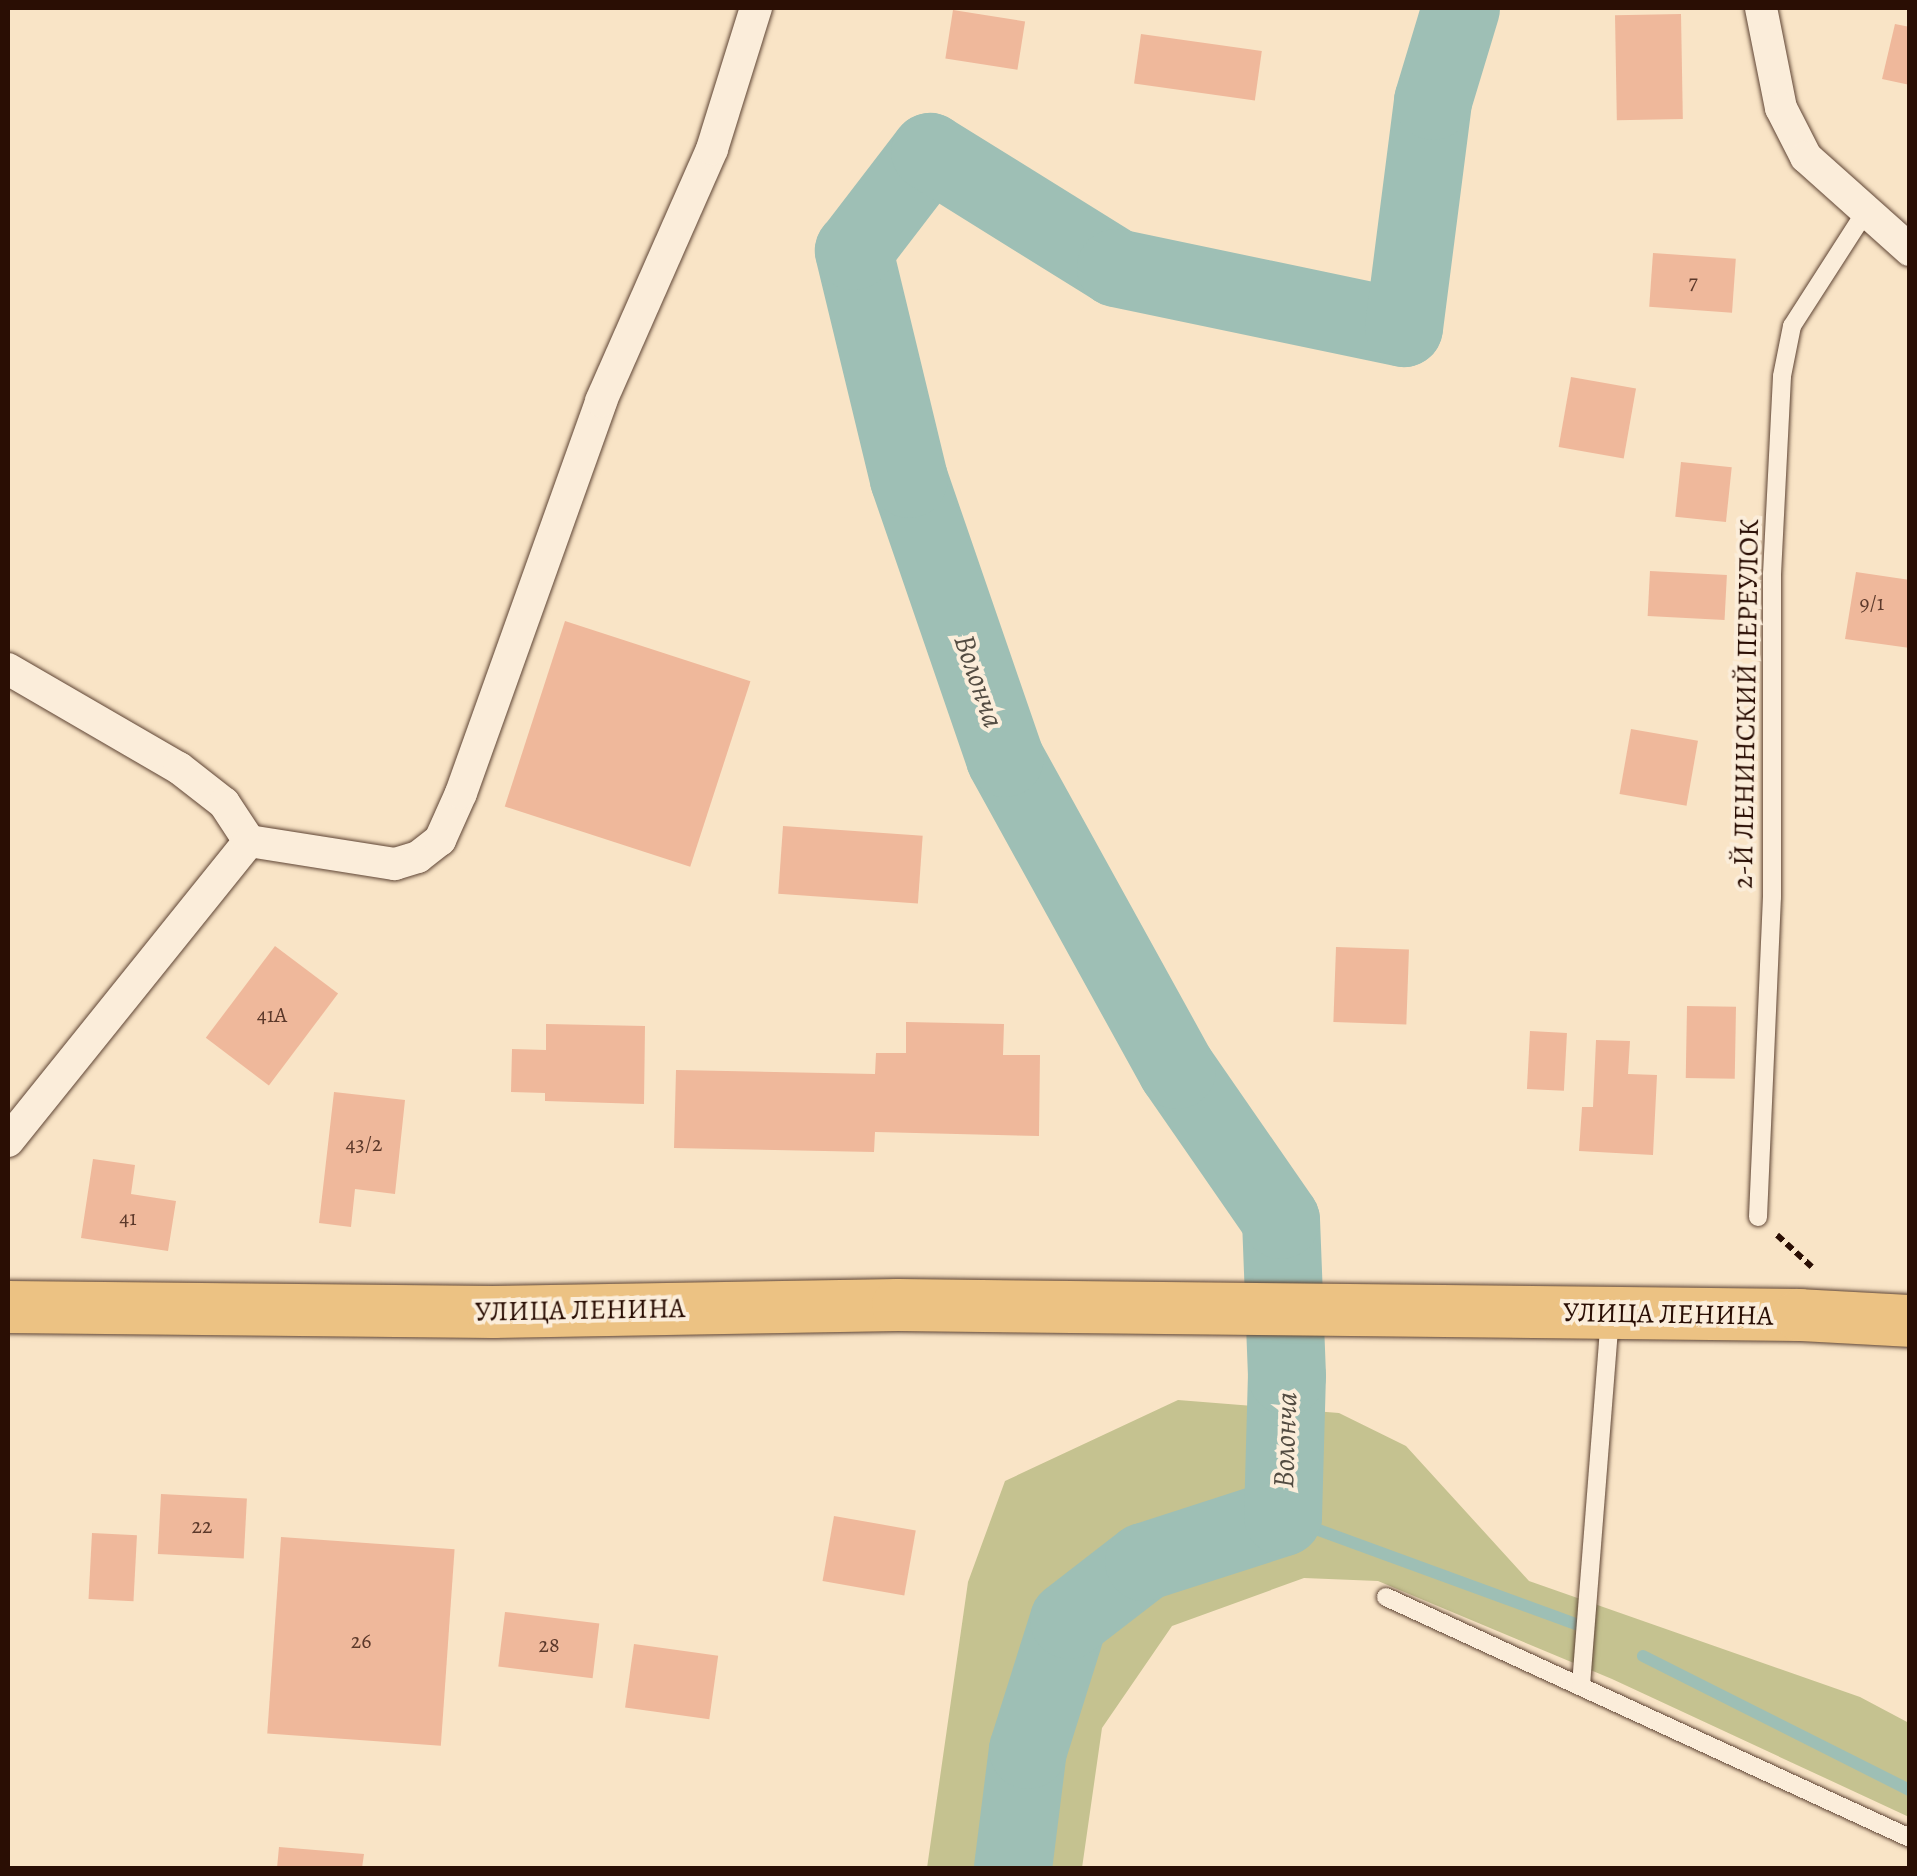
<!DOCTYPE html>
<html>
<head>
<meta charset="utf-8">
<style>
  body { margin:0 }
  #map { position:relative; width:1917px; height:1876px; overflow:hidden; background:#f9e4c6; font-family:Alegreya,serif }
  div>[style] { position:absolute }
  .green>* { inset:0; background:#c5c290 }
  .stream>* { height:12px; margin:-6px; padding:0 6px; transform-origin:6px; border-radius:6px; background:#9ebfb5 }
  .river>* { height:78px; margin:-39px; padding:0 39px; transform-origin:39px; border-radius:39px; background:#9ebfb5 }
  .building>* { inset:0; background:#efb89b; transform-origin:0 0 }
  .path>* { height:6px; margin-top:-3px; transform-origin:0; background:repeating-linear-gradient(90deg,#2a0e04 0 8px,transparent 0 13px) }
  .roads { filter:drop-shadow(0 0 2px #5e4434) drop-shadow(0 0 2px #5e4434) }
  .service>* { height:18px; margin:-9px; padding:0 9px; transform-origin:9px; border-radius:9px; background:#fbedda }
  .minor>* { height:32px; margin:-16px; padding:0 16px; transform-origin:16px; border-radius:16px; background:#fbedda }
  .primary>* { height:52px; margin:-26px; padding:0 26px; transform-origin:26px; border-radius:26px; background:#ecc283 }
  span { translate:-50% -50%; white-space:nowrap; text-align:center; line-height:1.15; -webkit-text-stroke:8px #fbedda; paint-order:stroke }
  .number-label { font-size:22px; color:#5b382a }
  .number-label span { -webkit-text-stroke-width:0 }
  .street-label { font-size:28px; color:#2a0e04 }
  .water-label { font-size:30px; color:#534c42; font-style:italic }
  .frame { position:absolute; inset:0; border:10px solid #2a0e04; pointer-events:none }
</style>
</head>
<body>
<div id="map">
  <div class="green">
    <i style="clip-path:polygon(1178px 1400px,1339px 1413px,1406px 1446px,1529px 1581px,1860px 1697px,1909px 1723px,1909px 1817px,1612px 1679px,1378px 1581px,1304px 1578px,1172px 1626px,1102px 1728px,1082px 1868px,927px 1868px,968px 1582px,1005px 1481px)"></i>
  </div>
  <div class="stream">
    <i style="left:1283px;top:1517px;width:320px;rotate:20.1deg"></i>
    <i style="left:1643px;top:1656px;width:299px;rotate:26.7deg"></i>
  </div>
  <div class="river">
    <i style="left:1013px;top:1868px;width:119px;rotate:-82.8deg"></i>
    <i style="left:1028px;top:1750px;width:136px;rotate:-72.5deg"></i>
    <i style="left:1069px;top:1620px;width:95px;rotate:-37.7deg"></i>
    <i style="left:1144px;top:1562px;width:146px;rotate:-17.9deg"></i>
    <i style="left:1283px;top:1517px;width:141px;rotate:-88.4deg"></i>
    <i style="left:1287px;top:1376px;width:156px;rotate:-92.2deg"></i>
    <i style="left:1281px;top:1220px;width:183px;rotate:-124.7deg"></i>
    <i style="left:1177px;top:1070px;width:356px;rotate:-118.9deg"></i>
    <i style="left:1005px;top:758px;width:295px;rotate:-109deg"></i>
    <i style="left:909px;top:479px;width:235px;rotate:-103.6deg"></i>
    <i style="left:854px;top:251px;width:125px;rotate:-52.5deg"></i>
    <i style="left:930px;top:152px;width:219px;rotate:31.9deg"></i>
    <i style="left:1116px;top:268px;width:294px;rotate:11.8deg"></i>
    <i style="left:1404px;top:328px;width:229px;rotate:-82.7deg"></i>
    <i style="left:1433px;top:101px;width:97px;rotate:-73.2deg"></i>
  </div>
  <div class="building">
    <i style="left:953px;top:10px;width:73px;height:49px;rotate:9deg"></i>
    <i style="left:1681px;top:14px;width:105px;height:66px;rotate:89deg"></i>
    <i style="clip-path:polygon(1895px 24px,1910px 27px,1910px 85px,1882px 79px)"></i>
    <i style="left:1141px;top:34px;width:122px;height:50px;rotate:8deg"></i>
    <i style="left:1653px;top:253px;width:83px;height:54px;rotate:4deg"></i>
    <i style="left:1571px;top:377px;width:66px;height:71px;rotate:10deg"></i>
    <i style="left:1681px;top:462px;width:51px;height:55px;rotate:6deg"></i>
    <i style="left:1650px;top:571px;width:77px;height:45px;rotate:3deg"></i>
    <i style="clip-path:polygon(1856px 572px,1910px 580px,1910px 648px,1845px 639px)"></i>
    <i style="left:565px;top:621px;width:195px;height:195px;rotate:18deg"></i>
    <i style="left:1631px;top:729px;width:68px;height:66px;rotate:10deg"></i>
    <i style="left:783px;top:826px;width:140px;height:68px;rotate:4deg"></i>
    <i style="left:275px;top:946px;width:79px;height:115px;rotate:37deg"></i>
    <i style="left:1336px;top:947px;width:73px;height:75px;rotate:2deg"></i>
    <i style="left:1687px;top:1006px;width:49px;height:72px;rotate:1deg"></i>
    <i style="clip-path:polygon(906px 1022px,1004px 1024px,1003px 1055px,1040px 1055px,1039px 1136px,875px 1132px,874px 1152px,674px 1148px,676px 1070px,875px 1074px,876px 1053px,906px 1053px)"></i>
    <i style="clip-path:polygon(546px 1024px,645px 1026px,644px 1104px,545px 1101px,545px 1093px,511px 1092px,512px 1049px,546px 1050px)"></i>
    <i style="left:1530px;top:1031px;width:37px;height:58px;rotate:3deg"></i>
    <i style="clip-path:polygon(1596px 1040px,1630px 1041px,1628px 1074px,1657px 1075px,1653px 1155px,1579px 1151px,1582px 1107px,1593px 1107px)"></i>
    <i style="clip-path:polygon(334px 1092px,405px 1100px,395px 1194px,355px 1189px,351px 1227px,319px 1223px)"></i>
    <i style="clip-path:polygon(93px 1159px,135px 1165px,131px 1194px,176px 1201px,168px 1251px,81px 1238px)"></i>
    <i style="left:161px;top:1494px;width:86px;height:60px;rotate:3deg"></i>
    <i style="left:834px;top:1516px;width:83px;height:66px;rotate:10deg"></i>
    <i style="left:92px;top:1533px;width:45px;height:66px;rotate:3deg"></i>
    <i style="left:281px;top:1537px;width:174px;height:197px;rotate:4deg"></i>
    <i style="left:505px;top:1612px;width:95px;height:55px;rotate:7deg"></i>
    <i style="left:634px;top:1644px;width:85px;height:64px;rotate:8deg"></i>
    <i style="clip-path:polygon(279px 1847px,364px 1854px,362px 1868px,277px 1868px)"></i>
  </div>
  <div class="path">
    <i style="left:1777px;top:1235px;width:47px;rotate:42.4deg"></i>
  </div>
  <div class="roads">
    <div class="service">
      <i style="left:1758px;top:1217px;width:320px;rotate:-87.5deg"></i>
      <i style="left:1772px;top:897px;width:323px;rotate:-90deg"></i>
      <i style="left:1772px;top:574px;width:198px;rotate:-87.1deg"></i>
      <i style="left:1782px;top:376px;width:51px;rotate:-78.7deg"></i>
      <i style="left:1792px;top:326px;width:133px;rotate:-57.3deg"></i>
      <i style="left:1386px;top:1597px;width:577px;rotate:24.7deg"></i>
      <i style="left:1581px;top:1685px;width:368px;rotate:-85.5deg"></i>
    </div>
    <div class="minor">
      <i style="left:1761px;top:8px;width:102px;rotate:78.7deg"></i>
      <i style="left:1781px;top:108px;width:55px;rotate:63deg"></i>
      <i style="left:1806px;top:157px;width:140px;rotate:41.8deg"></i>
      <i style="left:8px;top:669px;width:198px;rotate:30.1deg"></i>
      <i style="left:179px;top:768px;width:57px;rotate:37.9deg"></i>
      <i style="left:224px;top:803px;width:45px;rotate:56.7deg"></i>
      <i style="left:8px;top:1141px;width:385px;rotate:-51.2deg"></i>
      <i style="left:249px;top:841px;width:148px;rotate:9deg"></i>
      <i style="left:395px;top:864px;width:24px;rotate:-17deg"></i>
      <i style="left:418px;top:857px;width:28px;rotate:-38deg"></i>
      <i style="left:440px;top:840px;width:51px;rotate:-65.9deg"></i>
      <i style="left:461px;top:793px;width:416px;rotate:-70.3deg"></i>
      <i style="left:601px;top:401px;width:275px;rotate:-66.2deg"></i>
      <i style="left:712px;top:149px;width:148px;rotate:-72.7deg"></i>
    </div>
    <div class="primary">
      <i style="left:8px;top:1307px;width:485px;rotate:0.6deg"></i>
      <i style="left:493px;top:1312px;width:405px;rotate:-1deg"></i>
      <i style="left:898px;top:1305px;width:902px;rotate:0.64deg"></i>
      <i style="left:1800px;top:1315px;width:110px;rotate:3.1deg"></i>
    </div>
  </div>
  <div class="number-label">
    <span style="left:1693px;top:283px">7</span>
    <span style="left:1872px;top:604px">9/1</span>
    <span style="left:272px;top:1016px">41А</span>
    <span style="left:364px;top:1145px">43/2</span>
    <span style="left:128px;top:1219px">41</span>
    <span style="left:202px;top:1527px">22</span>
    <span style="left:361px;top:1642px">26</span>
    <span style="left:549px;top:1646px">28</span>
  </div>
  <div class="street-label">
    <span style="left:1746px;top:704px;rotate:-89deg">2-Й ЛЕНИНСКИЙ ПЕРЕУЛОК</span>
    <span style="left:580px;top:1310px;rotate:-1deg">УЛИЦА ЛЕНИНА</span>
    <span style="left:1668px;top:1314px;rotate:1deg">УЛИЦА ЛЕНИНА</span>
  </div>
  <div class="water-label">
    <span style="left:979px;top:681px;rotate:71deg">Волонча</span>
    <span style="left:1285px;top:1440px;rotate:-88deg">Волонча</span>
  </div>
  <div class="frame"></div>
</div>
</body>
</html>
